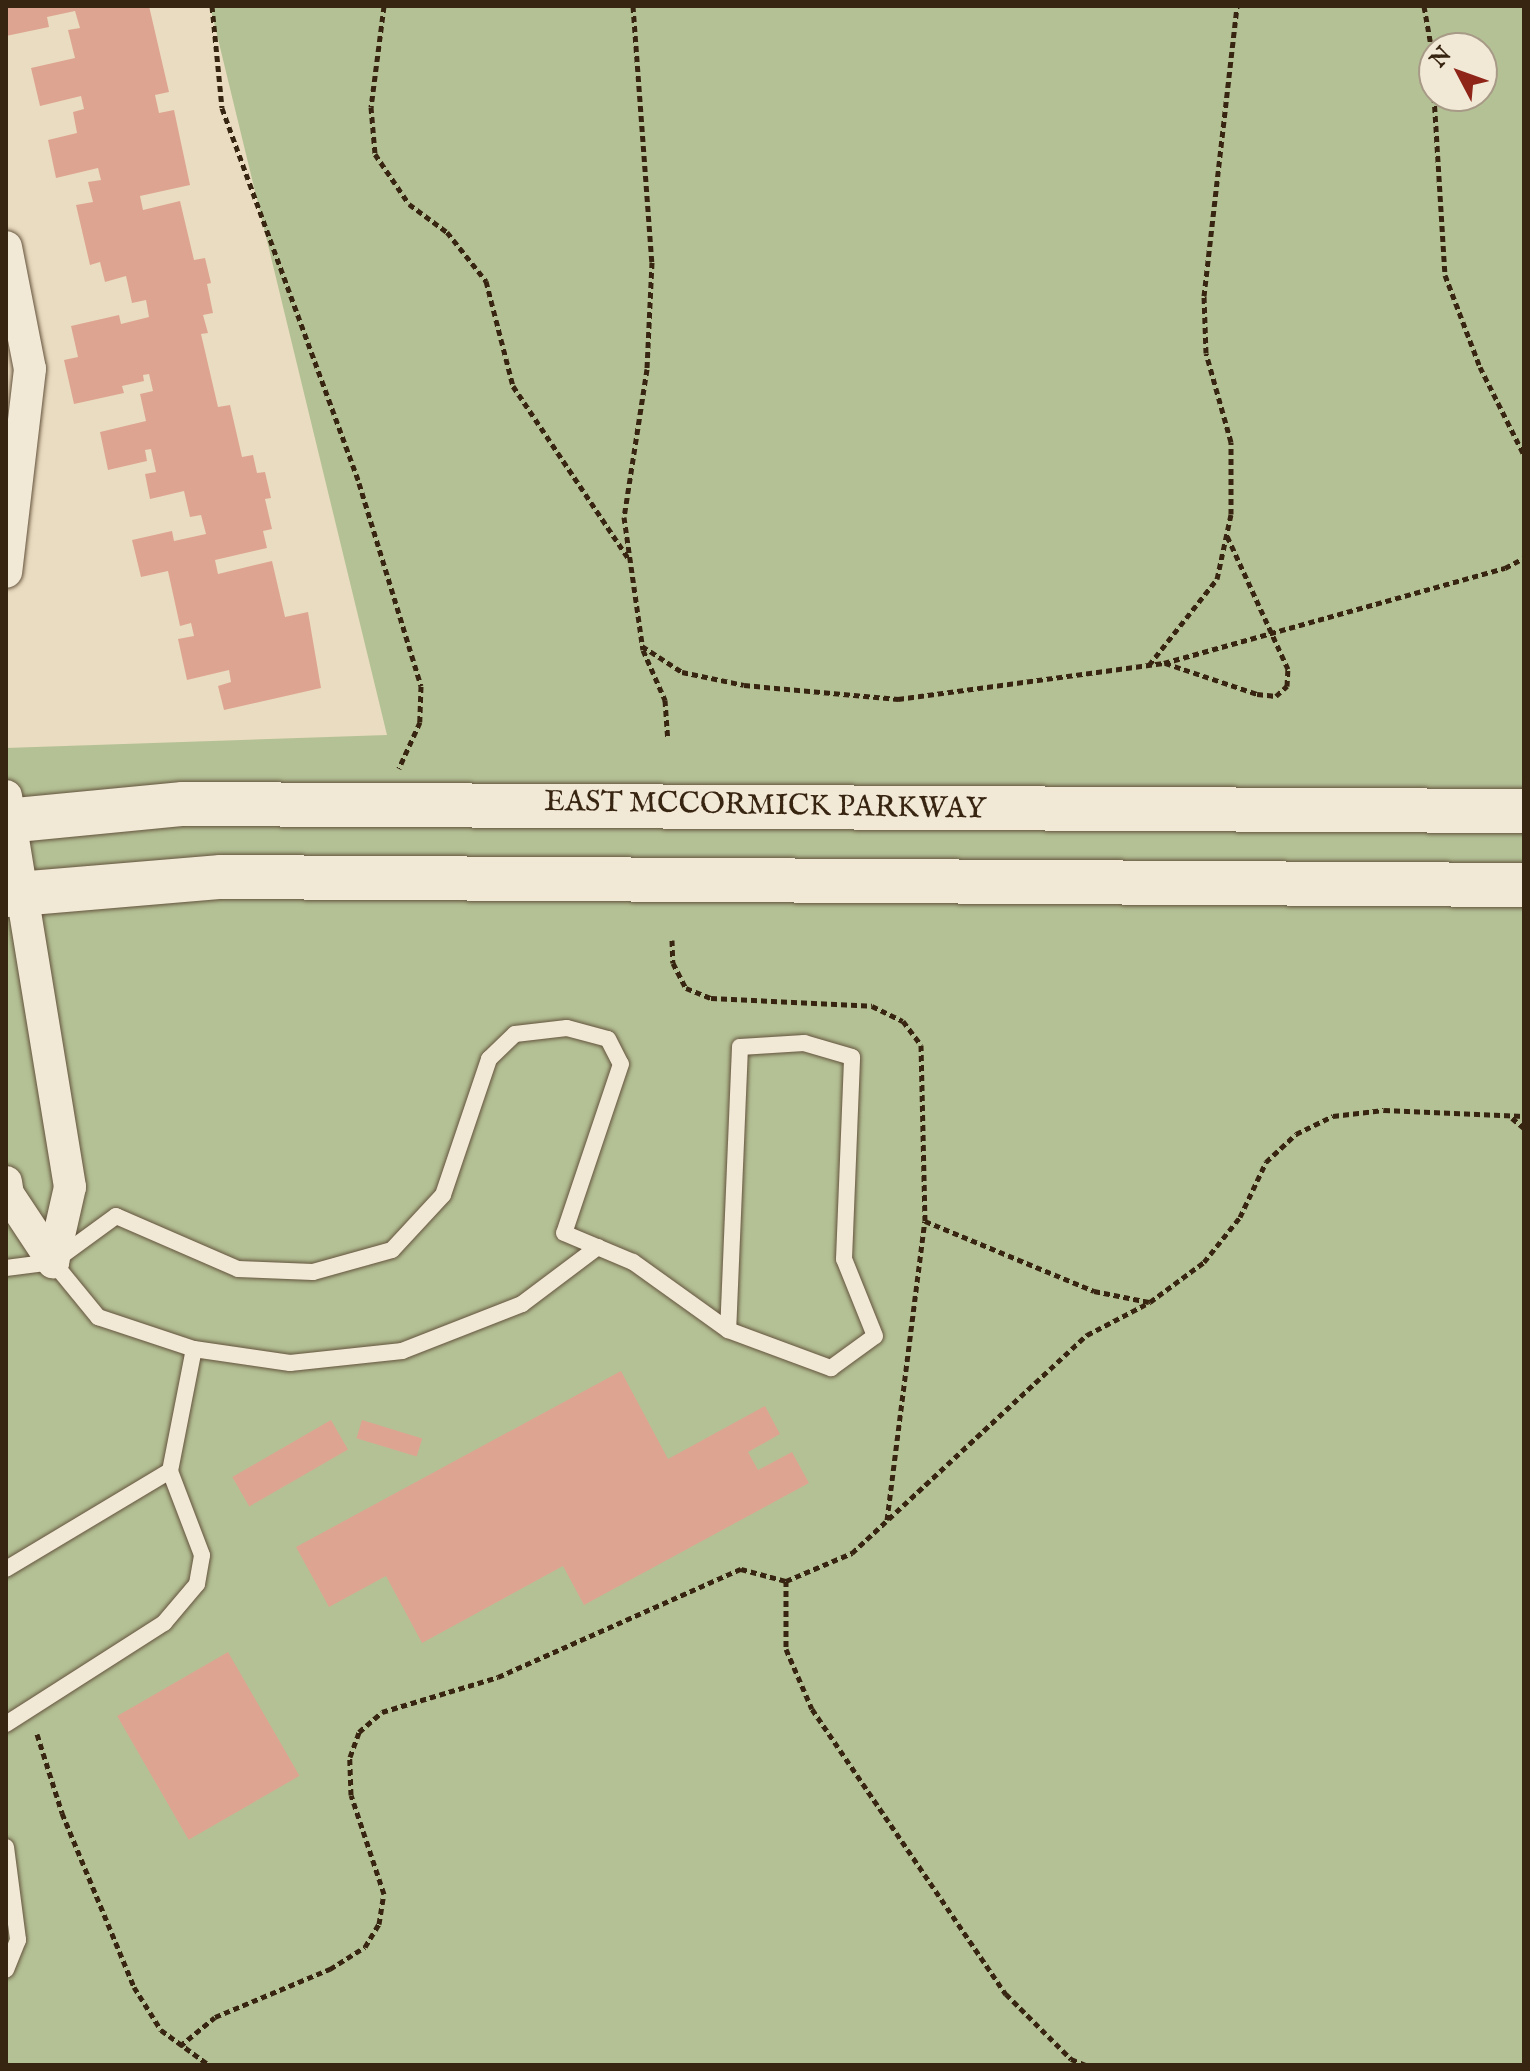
<!DOCTYPE html>
<html>
<head>
<meta charset="utf-8">
<style>
  body { margin:0 }
  #map { position:relative; width:1530px; height:2071px; overflow:hidden; background:#eadcc0; font-family:"IM FELL English",serif }
  div>[style] { position:absolute }
  .green>* { inset:0; background:#b4c195 }
  .building>* { inset:0; background:#dda591; transform-origin:0 0 }
  .path>* { height:5px; margin-top:-2.5px; transform-origin:0; background:repeating-linear-gradient(90deg,#382511 0 6px,transparent 0 10px) }
  .roads { filter:drop-shadow(0 0 2px #64533d) drop-shadow(0 0 2px #64533d) }
  .service>* { height:16px; margin:-8px; padding:0 8px; transform-origin:8px; border-radius:8px; background:#f1e8d6 }
  .minor>* { height:32px; margin:-16px; padding:0 16px; transform-origin:16px; border-radius:16px; background:#f1e8d6 }
  .secondary>* { height:44px; margin:-22px; padding:0 22px; transform-origin:22px; border-radius:22px; background:#f1e8d6 }
  span { translate:-50% -50%; white-space:nowrap; text-align:center; line-height:1.15; -webkit-text-stroke:7px #f1e8d6; paint-order:stroke }
  .street-label { font-size:30px; color:#382511 }
  .frame { position:absolute; inset:0; border:8px solid #382511; pointer-events:none }
  .north { position:absolute; left:1418px; top:32px; width:80px; height:80px; box-sizing:border-box; background:#f1e8d6; border:2px solid #a79a87; border-radius:50%; rotate:311deg; font-size:22px; font-weight:700; line-height:32px; text-align:center; color:#382511 }
  .north::after { content:''; display:block; margin:auto; width:28px; height:36px; background:#8f2418; clip-path:polygon(50% 0,100% 100%,50% 72%,0 100%) }
</style>
</head>
<body>
<div id="map">
  <div class="green">
    <i style="clip-path:polygon(evenodd,210px 6px,1524px 6px,1524px 2065px,6px 2065px,6px 748px,387px 735px,210px 6px,1434px 48px,1482px 48px,1482px 96px,1434px 96px,1434px 48px)"></i>
  </div>
  <div class="building">
    <i style="clip-path:polygon(6px 6px,149px 6px,169px 92px,155px 95px,159px 113px,174px 110px,190px 185px,140px 196px,143px 210px,180px 201px,194px 260px,205px 258px,211px 283px,207px 284px,213px 313px,203px 315px,208px 333px,201px 334px,218px 407px,230px 405px,242px 457px,253px 455px,257px 473px,265px 472px,271px 498px,265px 499px,272px 529px,263px 531px,267px 548px,215px 560px,218px 574px,272px 561px,285px 617px,308px 612px,321px 688px,224px 710px,218px 686px,231px 682px,229px 670px,187px 680px,178px 639px,194px 636px,191px 623px,180px 626px,168px 571px,141px 577px,132px 540px,172px 531px,174px 541px,206px 534px,201px 515px,190px 517px,184px 491px,150px 499px,145px 474px,156px 472px,151px 449px,145px 450px,147px 461px,108px 470px,100px 432px,146px 421px,140px 394px,153px 391px,149px 374px,143px 375px,144px 381px,122px 386px,124px 393px,74px 404px,64px 360px,78px 357px,71px 326px,119px 315px,121px 324px,149px 317px,146px 300px,132px 303px,126px 276px,105px 282px,100px 262px,90px 265px,76px 205px,93px 202px,88px 182px,101px 180px,98px 168px,56px 178px,48px 140px,77px 133px,73px 112px,84px 109px,81px 96px,40px 106px,31px 68px,75px 58px,68px 30px,80px 28px,75px 11px,47px 17px,49px 27px,6px 36px)"></i>
    <i style="clip-path:polygon(621px 1371px,668px 1459px,765px 1406px,780px 1434px,748px 1452px,758px 1470px,792px 1452px,809px 1483px,584px 1605px,563px 1566px,422px 1643px,386px 1576px,329px 1607px,296px 1547px)"></i>
    <i style="left:331px;top:1420px;width:34px;height:114px;rotate:60deg"></i>
    <i style="left:362px;top:1420px;width:63px;height:19px;rotate:17deg"></i>
    <i style="left:228px;top:1652px;width:143px;height:128px;rotate:60deg"></i>
  </div>
  <div class="path">
    <i style="left:212px;top:6px;width:102px;rotate:84.4deg"></i>
    <i style="left:222px;top:108px;width:399px;rotate:69.9deg"></i>
    <i style="left:359px;top:483px;width:212px;rotate:73deg"></i>
    <i style="left:421px;top:686px;width:36px;rotate:92deg"></i>
    <i style="left:420px;top:722px;width:51px;rotate:114.5deg"></i>
    <i style="left:384px;top:6px;width:102px;rotate:97.3deg"></i>
    <i style="left:371px;top:107px;width:47px;rotate:85.1deg"></i>
    <i style="left:375px;top:154px;width:60px;rotate:55.8deg"></i>
    <i style="left:409px;top:204px;width:47px;rotate:36.4deg"></i>
    <i style="left:447px;top:232px;width:63px;rotate:51.5deg"></i>
    <i style="left:486px;top:281px;width:108px;rotate:75.6deg"></i>
    <i style="left:513px;top:386px;width:211px;rotate:56.2deg"></i>
    <i style="left:633px;top:6px;width:257px;rotate:85.8deg"></i>
    <i style="left:652px;top:262px;width:107px;rotate:92.7deg"></i>
    <i style="left:647px;top:369px;width:150px;rotate:98.8deg"></i>
    <i style="left:624px;top:517px;width:134px;rotate:81.9deg"></i>
    <i style="left:643px;top:650px;width:55px;rotate:66.3deg"></i>
    <i style="left:665px;top:700px;width:39px;rotate:86deg"></i>
    <i style="left:1424px;top:6px;width:58px;rotate:80deg"></i>
    <i style="left:1434px;top:96px;width:179px;rotate:86.5deg"></i>
    <i style="left:1445px;top:275px;width:98px;rotate:69.2deg"></i>
    <i style="left:1480px;top:367px;width:98px;rotate:63.4deg"></i>
    <i style="left:642px;top:646px;width:48px;rotate:33deg"></i>
    <i style="left:682px;top:672px;width:63px;rotate:11.8deg"></i>
    <i style="left:744px;top:685px;width:155px;rotate:5.2deg"></i>
    <i style="left:898px;top:699px;width:268px;rotate:-7.7deg"></i>
    <i style="left:1164px;top:663px;width:354px;rotate:-15.6deg"></i>
    <i style="left:1505px;top:568px;width:21px;rotate:-28deg"></i>
    <i style="left:1165px;top:663px;width:97px;rotate:18.6deg"></i>
    <i style="left:1257px;top:694px;width:19px;rotate:6deg"></i>
    <i style="left:1276px;top:696px;width:15px;rotate:-42deg"></i>
    <i style="left:1287px;top:686px;width:17px;rotate:-87deg"></i>
    <i style="left:1288px;top:669px;width:146px;rotate:-114.6deg"></i>
    <i style="left:1149px;top:665px;width:110px;rotate:-51.7deg"></i>
    <i style="left:1217px;top:579px;width:66px;rotate:-77.8deg"></i>
    <i style="left:1231px;top:514px;width:72px;rotate:-90deg"></i>
    <i style="left:1231px;top:442px;width:92px;rotate:-105.7deg"></i>
    <i style="left:1206px;top:353px;width:57px;rotate:-92deg"></i>
    <i style="left:1204px;top:296px;width:292px;rotate:-83.5deg"></i>
    <i style="left:672px;top:940px;width:23px;rotate:88deg"></i>
    <i style="left:673px;top:963px;width:28px;rotate:63deg"></i>
    <i style="left:686px;top:988px;width:27px;rotate:22deg"></i>
    <i style="left:711px;top:998px;width:161px;rotate:2.8deg"></i>
    <i style="left:872px;top:1006px;width:34px;rotate:26deg"></i>
    <i style="left:903px;top:1021px;width:30px;rotate:53deg"></i>
    <i style="left:921px;top:1045px;width:176px;rotate:88.7deg"></i>
    <i style="left:925px;top:1221px;width:183px;rotate:22.5deg"></i>
    <i style="left:1094px;top:1291px;width:56px;rotate:11.3deg"></i>
    <i style="left:1512px;top:1118px;width:16px;rotate:40deg"></i>
    <i style="left:887px;top:1520px;width:301px;rotate:-82.8deg"></i>
    <i style="left:786px;top:1581px;width:68px;rotate:90deg"></i>
    <i style="left:786px;top:1649px;width:65px;rotate:66.6deg"></i>
    <i style="left:812px;top:1709px;width:345px;rotate:55.8deg"></i>
    <i style="left:1006px;top:1994px;width:92px;rotate:45deg"></i>
    <i style="left:1071px;top:2059px;width:16px;rotate:22deg"></i>
    <i style="left:37px;top:1734px;width:83px;rotate:72.4deg"></i>
    <i style="left:62px;top:1813px;width:188px;rotate:67.5deg"></i>
    <i style="left:134px;top:1987px;width:51px;rotate:57.9deg"></i>
    <i style="left:161px;top:2030px;width:59px;rotate:36.1deg"></i>
    <i style="left:180px;top:2046px;width:45px;rotate:-39.6deg"></i>
    <i style="left:215px;top:2017px;width:125px;rotate:-22.7deg"></i>
    <i style="left:330px;top:1969px;width:41px;rotate:-32.2deg"></i>
    <i style="left:365px;top:1947px;width:27px;rotate:-59deg"></i>
    <i style="left:379px;top:1924px;width:30px;rotate:-81deg"></i>
    <i style="left:384px;top:1894px;width:104px;rotate:-108.4deg"></i>
    <i style="left:351px;top:1795px;width:38px;rotate:-92deg"></i>
    <i style="left:350px;top:1757px;width:27px;rotate:-70deg"></i>
    <i style="left:359px;top:1732px;width:30px;rotate:-41deg"></i>
    <i style="left:382px;top:1712px;width:121px;rotate:-16.8deg"></i>
    <i style="left:498px;top:1677px;width:266px;rotate:-24deg"></i>
    <i style="left:741px;top:1569px;width:47px;rotate:14.9deg"></i>
    <i style="left:786px;top:1581px;width:72px;rotate:-23deg"></i>
    <i style="left:852px;top:1553px;width:321px;rotate:-42.9deg"></i>
    <i style="left:1087px;top:1335px;width:71px;rotate:-27.6deg"></i>
    <i style="left:1150px;top:1302px;width:67px;rotate:-36.5deg"></i>
    <i style="left:1204px;top:1262px;width:58px;rotate:-51.3deg"></i>
    <i style="left:1240px;top:1217px;width:61px;rotate:-64.7deg"></i>
    <i style="left:1266px;top:1162px;width:41px;rotate:-43deg"></i>
    <i style="left:1296px;top:1134px;width:41px;rotate:-25.9deg"></i>
    <i style="left:1333px;top:1116px;width:51px;rotate:-6.7deg"></i>
    <i style="left:1384px;top:1110px;width:140px;rotate:2.5deg"></i>
  </div>
  <div class="roads">
    <div class="service">
      <i style="left:6px;top:1268px;width:47px;rotate:-7.3deg"></i>
      <i style="left:53px;top:1262px;width:78px;rotate:-36.1deg"></i>
      <i style="left:116px;top:1216px;width:133px;rotate:23.5deg"></i>
      <i style="left:238px;top:1269px;width:75px;rotate:2.3deg"></i>
      <i style="left:313px;top:1272px;width:82px;rotate:-15.6deg"></i>
      <i style="left:392px;top:1250px;width:75px;rotate:-47.2deg"></i>
      <i style="left:443px;top:1195px;width:144px;rotate:-71.3deg"></i>
      <i style="left:489px;top:1059px;width:36px;rotate:-44deg"></i>
      <i style="left:515px;top:1034px;width:52px;rotate:-6.6deg"></i>
      <i style="left:567px;top:1028px;width:42px;rotate:15deg"></i>
      <i style="left:608px;top:1039px;width:28px;rotate:63deg"></i>
      <i style="left:621px;top:1064px;width:178px;rotate:108.6deg"></i>
      <i style="left:564px;top:1233px;width:75px;rotate:22.8deg"></i>
      <i style="left:633px;top:1262px;width:117px;rotate:35.6deg"></i>
      <i style="left:728px;top:1330px;width:110px;rotate:20.3deg"></i>
      <i style="left:831px;top:1368px;width:54px;rotate:-36deg"></i>
      <i style="left:875px;top:1336px;width:83px;rotate:-111.9deg"></i>
      <i style="left:844px;top:1259px;width:202px;rotate:-87.7deg"></i>
      <i style="left:852px;top:1057px;width:50px;rotate:-163.7deg"></i>
      <i style="left:804px;top:1043px;width:64px;rotate:176.4deg"></i>
      <i style="left:740px;top:1047px;width:283px;rotate:92.4deg"></i>
      <i style="left:194px;top:1349px;width:97px;rotate:8.3deg"></i>
      <i style="left:290px;top:1363px;width:113px;rotate:-6.1deg"></i>
      <i style="left:402px;top:1351px;width:129px;rotate:-21.4deg"></i>
      <i style="left:522px;top:1304px;width:95px;rotate:-36.9deg"></i>
      <i style="left:6px;top:1569px;width:191px;rotate:-30.9deg"></i>
      <i style="left:6px;top:1724px;width:188px;rotate:-32.6deg"></i>
      <i style="left:164px;top:1623px;width:51px;rotate:-49.8deg"></i>
      <i style="left:197px;top:1584px;width:29px;rotate:-80deg"></i>
      <i style="left:202px;top:1555px;width:90px;rotate:-110.9deg"></i>
      <i style="left:170px;top:1471px;width:124px;rotate:-78.9deg"></i>
      <i style="left:194px;top:1349px;width:101px;rotate:-161.6deg"></i>
      <i style="left:98px;top:1317px;width:71px;rotate:-129.3deg"></i>
      <i style="left:6px;top:1847px;width:94px;rotate:82.6deg"></i>
      <i style="left:18px;top:1940px;width:32px;rotate:112deg"></i>
    </div>
    <div class="minor">
      <i style="left:6px;top:247px;width:124px;rotate:78.9deg"></i>
      <i style="left:30px;top:369px;width:204px;rotate:96.7deg"></i>
      <i style="left:6px;top:796px;width:396px;rotate:80.7deg"></i>
      <i style="left:70px;top:1187px;width:77px;rotate:102.8deg"></i>
      <i style="left:6px;top:1182px;width:12px;rotate:81deg"></i>
      <i style="left:8px;top:1194px;width:82px;rotate:56.5deg"></i>
    </div>
    <div class="secondary">
      <i style="left:6px;top:821px;width:178px;rotate:-5.5deg"></i>
      <i style="left:183px;top:804px;width:1341px;rotate:0.3deg"></i>
      <i style="left:6px;top:895px;width:216px;rotate:-4.8deg"></i>
      <i style="left:221px;top:877px;width:1303px;rotate:0.35deg"></i>
    </div>
  </div>
  <div class="street-label">
    <span style="left:765px;top:806px;rotate:1deg">EAST MCCORMICK PARKWAY</span>
  </div>
  <div class="frame"></div>
  <div class="north">N</div>
</div>
</body>
</html>
